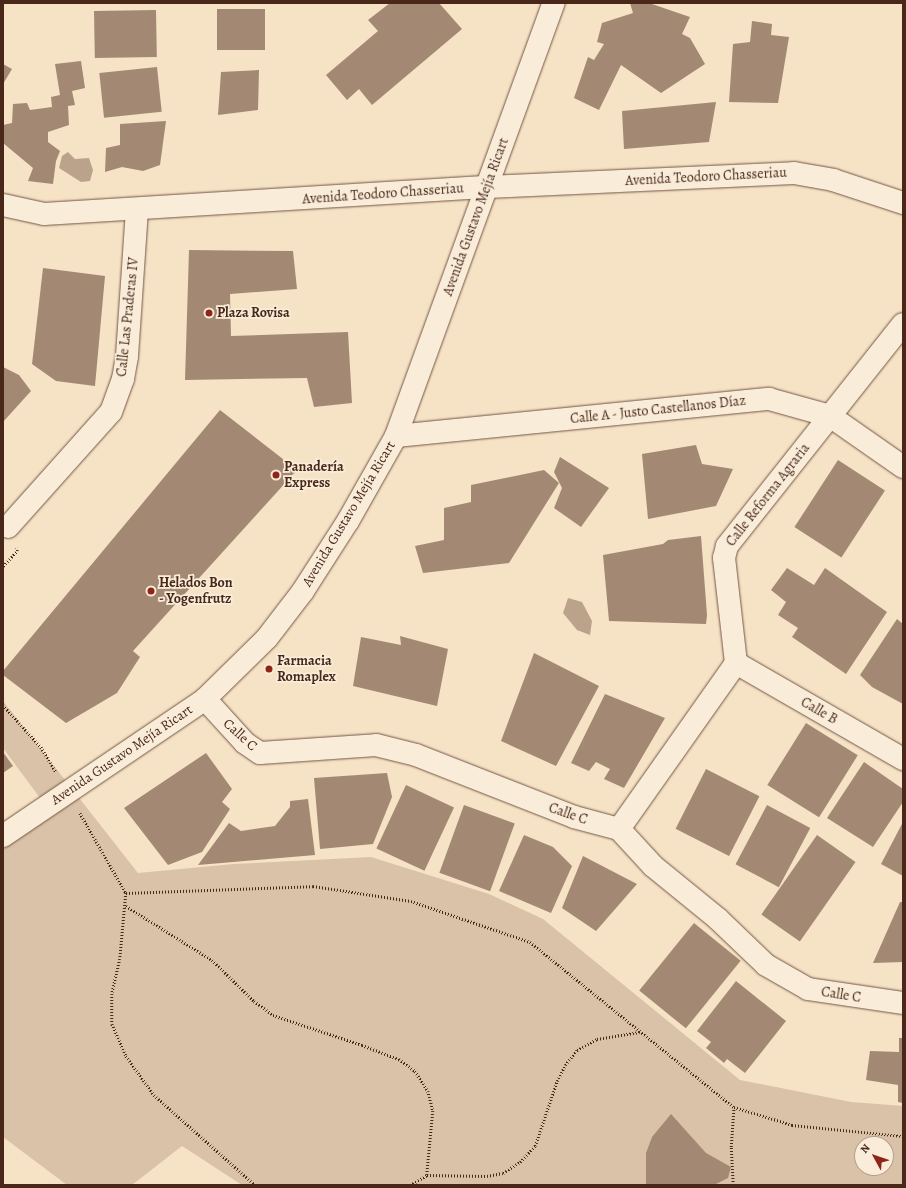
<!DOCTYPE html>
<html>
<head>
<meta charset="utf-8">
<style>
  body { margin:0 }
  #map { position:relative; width:906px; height:1188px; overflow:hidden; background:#f6e2c5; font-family:Alegreya,serif }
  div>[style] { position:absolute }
  .green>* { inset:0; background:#d9c2a8 }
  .water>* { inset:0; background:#bba38b }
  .building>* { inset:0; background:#a38973; transform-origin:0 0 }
  .path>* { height:2.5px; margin-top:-1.25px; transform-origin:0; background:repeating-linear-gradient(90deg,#49281a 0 1px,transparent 0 3px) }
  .roads { filter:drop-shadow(0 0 1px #745645) drop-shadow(0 0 1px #745645) }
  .minor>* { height:22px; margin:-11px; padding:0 11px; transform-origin:11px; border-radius:11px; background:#f9ecd9 }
  .dots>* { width:11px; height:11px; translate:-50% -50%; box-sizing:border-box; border:2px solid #f9ecd9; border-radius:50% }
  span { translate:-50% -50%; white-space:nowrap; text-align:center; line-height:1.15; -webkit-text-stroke:3.5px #f9ecd9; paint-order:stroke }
  .street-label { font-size:14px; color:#49281a }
  .poi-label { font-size:14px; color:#49281a; font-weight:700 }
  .left { translate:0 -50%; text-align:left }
  .frame { position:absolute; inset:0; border:4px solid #49281a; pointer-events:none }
  .north { position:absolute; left:854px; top:1136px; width:40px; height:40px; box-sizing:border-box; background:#f9ecd9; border:1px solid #b39e8d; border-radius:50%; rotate:310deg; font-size:11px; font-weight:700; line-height:16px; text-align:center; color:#49281a }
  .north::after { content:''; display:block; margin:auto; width:14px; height:18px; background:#8f2418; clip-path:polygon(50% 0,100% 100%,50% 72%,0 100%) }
</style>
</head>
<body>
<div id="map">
  <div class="green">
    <i style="clip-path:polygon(evenodd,3px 701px,138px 873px,234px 864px,371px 857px,489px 894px,543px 919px,740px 1080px,851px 1102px,903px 1106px,903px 1185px,242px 1185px,182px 1146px,132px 1185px,67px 1185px,3px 1137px,3px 841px,49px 810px,3px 748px,3px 701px,862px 1144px,886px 1144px,886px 1168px,862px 1168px,862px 1144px)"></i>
  </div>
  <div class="water">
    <i style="clip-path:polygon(68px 152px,75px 159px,89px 158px,93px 170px,90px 181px,81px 182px,59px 168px,62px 156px)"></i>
    <i style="clip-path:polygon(568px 598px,582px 602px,592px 621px,590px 635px,577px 630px,563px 613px)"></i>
  </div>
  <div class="building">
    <i style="clip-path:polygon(390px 3px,439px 3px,462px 29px,372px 105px,359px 89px,347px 100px,326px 75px,378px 31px,368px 20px)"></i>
    <i style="clip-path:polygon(630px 3px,649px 3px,690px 17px,682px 34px,690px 38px,705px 64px,661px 93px,621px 65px,599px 110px,574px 98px,588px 57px,594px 60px,604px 44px,597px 42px,602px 23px,633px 13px)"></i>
    <i style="left:265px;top:9px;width:41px;height:48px;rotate:90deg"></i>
    <i style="left:156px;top:10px;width:47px;height:62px;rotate:89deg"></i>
    <i style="clip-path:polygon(752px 21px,772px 24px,771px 35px,789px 37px,778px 103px,729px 102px,733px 44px,750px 42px)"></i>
    <i style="clip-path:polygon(81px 61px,85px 88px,72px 91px,75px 105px,68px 106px,69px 125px,48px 132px,48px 142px,60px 151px,56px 161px,53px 184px,28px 181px,33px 168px,3px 143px,3px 125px,12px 123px,13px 104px,27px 103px,30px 110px,52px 107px,51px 97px,60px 95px,55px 64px)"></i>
    <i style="clip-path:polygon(3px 64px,12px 69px,3px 84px)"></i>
    <i style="left:157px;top:67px;width:45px;height:58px;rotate:84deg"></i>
    <i style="clip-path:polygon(259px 70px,258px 110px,218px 115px,221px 72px)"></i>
    <i style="clip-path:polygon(716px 102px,709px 142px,624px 149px,622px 111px)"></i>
    <i style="clip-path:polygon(166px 121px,160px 165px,143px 171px,122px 167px,105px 172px,106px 148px,120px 145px,120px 124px)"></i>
    <i style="clip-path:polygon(189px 250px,293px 251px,297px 289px,230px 294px,231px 336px,348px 332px,352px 403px,314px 407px,307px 378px,185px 380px)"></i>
    <i style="clip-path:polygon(43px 268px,105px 276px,95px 386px,56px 381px,32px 364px)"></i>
    <i style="clip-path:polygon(3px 367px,19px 375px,31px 391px,3px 422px)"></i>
    <i style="clip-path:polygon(220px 410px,297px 470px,133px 651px,140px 657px,117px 693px,66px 723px,3px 675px,3px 671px)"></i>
    <i style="clip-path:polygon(696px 445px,702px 464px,733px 469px,716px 506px,648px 519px,642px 454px)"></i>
    <i style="clip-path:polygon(560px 457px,609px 488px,581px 527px,554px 508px,562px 488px,554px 472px)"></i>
    <i style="left:838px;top:460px;width:56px;height:80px;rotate:33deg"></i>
    <i style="clip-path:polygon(544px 470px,559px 483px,509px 563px,423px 573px,415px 546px,444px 540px,444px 508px,471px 502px,471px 485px)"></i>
    <i style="clip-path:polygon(701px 536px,707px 615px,706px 624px,609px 621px,603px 555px,663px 544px,668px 540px)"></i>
    <i style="clip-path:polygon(787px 568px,814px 585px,825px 568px,887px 612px,846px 674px,792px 637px,798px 628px,778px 615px,786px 602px,771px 590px)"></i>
    <i style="clip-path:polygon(897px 619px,903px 624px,903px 704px,872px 687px,860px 675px)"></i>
    <i style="clip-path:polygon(400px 636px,448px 649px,437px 706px,353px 686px,361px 637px,401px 645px)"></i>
    <i style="clip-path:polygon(534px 653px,599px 686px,556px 766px,501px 741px)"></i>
    <i style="clip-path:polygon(605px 694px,665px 718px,624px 788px,604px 779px,610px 769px,596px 762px,589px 771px,571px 763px)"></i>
    <i style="left:806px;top:723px;width:61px;height:73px;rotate:32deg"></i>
    <i style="clip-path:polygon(3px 752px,13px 766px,3px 773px)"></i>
    <i style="clip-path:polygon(206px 753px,232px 789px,222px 802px,230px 809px,202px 852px,168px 865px,124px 808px)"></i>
    <i style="clip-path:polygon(864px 762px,903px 789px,903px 802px,873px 847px,827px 818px)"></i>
    <i style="left:706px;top:769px;width:60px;height:67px;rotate:27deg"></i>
    <i style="clip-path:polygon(387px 773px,392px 797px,373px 844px,320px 849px,314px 778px)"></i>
    <i style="left:406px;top:785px;width:53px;height:70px;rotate:25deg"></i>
    <i style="clip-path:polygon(308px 799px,315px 855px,198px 865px,229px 823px,241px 831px,275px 826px,290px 807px,290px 801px)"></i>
    <i style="left:464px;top:805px;width:54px;height:72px;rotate:20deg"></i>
    <i style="left:767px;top:805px;width:49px;height:67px;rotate:28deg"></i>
    <i style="clip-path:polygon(903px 822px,903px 876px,881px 864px)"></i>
    <i style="clip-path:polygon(524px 835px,553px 847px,572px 866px,551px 913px,499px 891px)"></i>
    <i style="left:817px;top:835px;width:47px;height:97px;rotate:35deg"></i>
    <i style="clip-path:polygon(583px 856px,637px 884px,596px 931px,562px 908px)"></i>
    <i style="clip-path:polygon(900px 902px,903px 902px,903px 962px,873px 963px)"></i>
    <i style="left:694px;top:923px;width:60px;height:87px;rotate:39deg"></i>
    <i style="clip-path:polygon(736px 981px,786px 1021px,745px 1073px,727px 1059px,724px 1063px,706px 1048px,711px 1042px,697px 1031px)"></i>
    <i style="clip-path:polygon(899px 1038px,903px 1038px,903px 1103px,898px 1102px,898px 1085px,866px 1080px,870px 1051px,899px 1052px)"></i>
    <i style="clip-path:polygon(671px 1114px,706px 1153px,731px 1167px,728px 1178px,714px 1185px,646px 1185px,646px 1153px,652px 1137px)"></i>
  </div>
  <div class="path">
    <i style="left:3px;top:566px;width:21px;rotate:-47deg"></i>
    <i style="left:17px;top:551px;width:3px;rotate:-108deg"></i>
    <i style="left:3px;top:705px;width:57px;rotate:47.9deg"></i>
    <i style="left:41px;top:747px;width:29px;rotate:59deg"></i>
    <i style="left:80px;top:813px;width:92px;rotate:60.1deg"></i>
    <i style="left:126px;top:893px;width:66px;rotate:95.2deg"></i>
    <i style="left:120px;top:959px;width:36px;rotate:103deg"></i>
    <i style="left:112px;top:994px;width:30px;rotate:90deg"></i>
    <i style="left:112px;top:1024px;width:35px;rotate:66deg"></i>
    <i style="left:126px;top:1056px;width:48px;rotate:54.3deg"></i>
    <i style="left:154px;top:1095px;width:135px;rotate:41.7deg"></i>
    <i style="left:126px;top:893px;width:187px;rotate:-2.1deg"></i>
    <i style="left:313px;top:886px;width:99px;rotate:8.7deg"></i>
    <i style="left:411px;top:901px;width:126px;rotate:19deg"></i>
    <i style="left:530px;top:942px;width:262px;rotate:39deg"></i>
    <i style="left:734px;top:1107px;width:61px;rotate:17.2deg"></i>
    <i style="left:792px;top:1125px;width:112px;rotate:5.7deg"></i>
    <i style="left:126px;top:906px;width:102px;rotate:32.1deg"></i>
    <i style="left:212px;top:960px;width:59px;rotate:44.3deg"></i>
    <i style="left:254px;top:1001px;width:24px;rotate:36deg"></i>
    <i style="left:273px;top:1015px;width:94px;rotate:18.6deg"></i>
    <i style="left:362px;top:1045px;width:40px;rotate:21deg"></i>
    <i style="left:399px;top:1059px;width:20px;rotate:37deg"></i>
    <i style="left:415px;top:1071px;width:24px;rotate:57deg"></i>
    <i style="left:428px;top:1091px;width:21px;rotate:76deg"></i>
    <i style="left:433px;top:1111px;width:64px;rotate:95.4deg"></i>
    <i style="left:410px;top:1185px;width:20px;rotate:-30deg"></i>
    <i style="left:427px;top:1175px;width:60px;rotate:1deg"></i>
    <i style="left:487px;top:1176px;width:16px;rotate:-11deg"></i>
    <i style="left:503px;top:1173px;width:20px;rotate:-33deg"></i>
    <i style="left:520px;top:1162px;width:22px;rotate:-47deg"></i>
    <i style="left:535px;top:1146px;width:69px;rotate:-71.3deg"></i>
    <i style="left:557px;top:1081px;width:18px;rotate:-63deg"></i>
    <i style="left:565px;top:1065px;width:19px;rotate:-51deg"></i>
    <i style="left:577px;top:1050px;width:23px;rotate:-29deg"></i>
    <i style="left:597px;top:1039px;width:43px;rotate:-9.5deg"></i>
    <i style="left:733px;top:1185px;width:38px;rotate:-93deg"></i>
    <i style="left:731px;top:1147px;width:39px;rotate:-86deg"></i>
  </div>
  <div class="roads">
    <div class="minor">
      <i style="left:3px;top:205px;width:42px;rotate:12.4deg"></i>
      <i style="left:44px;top:214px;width:445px;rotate:-3.5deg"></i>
      <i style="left:488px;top:187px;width:306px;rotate:-2.6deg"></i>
      <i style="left:794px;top:173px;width:40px;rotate:10deg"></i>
      <i style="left:833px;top:180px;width:74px;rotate:18.2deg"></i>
      <i style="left:396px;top:436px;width:375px;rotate:-5.7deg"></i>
      <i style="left:769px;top:399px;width:63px;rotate:15.6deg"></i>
      <i style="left:830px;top:416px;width:89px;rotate:34.9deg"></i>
      <i style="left:8px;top:527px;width:154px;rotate:-48.2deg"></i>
      <i style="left:111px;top:412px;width:35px;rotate:-70deg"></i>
      <i style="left:123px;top:379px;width:23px;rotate:-80deg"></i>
      <i style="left:127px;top:356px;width:146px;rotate:-86.1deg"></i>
      <i style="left:736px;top:663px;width:193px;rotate:29.9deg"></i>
      <i style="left:205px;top:699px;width:59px;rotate:47.7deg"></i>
      <i style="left:245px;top:743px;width:18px;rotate:34deg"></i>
      <i style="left:260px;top:753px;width:116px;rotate:-3.9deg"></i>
      <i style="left:376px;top:745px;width:41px;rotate:14deg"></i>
      <i style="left:416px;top:755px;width:170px;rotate:21.4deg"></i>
      <i style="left:574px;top:817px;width:47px;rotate:14.9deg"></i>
      <i style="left:619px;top:829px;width:50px;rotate:47.4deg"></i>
      <i style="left:653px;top:866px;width:84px;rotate:39.2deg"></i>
      <i style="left:718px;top:919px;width:66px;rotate:43.8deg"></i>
      <i style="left:766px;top:965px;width:48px;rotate:29.7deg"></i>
      <i style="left:808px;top:989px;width:96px;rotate:8.4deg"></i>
      <i style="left:619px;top:829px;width:203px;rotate:-54.8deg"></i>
      <i style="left:736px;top:663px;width:106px;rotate:-96.5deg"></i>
      <i style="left:724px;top:558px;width:12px;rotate:-76deg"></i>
      <i style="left:727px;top:546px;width:283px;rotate:-51.6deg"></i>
      <i style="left:3px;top:836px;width:244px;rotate:-34.1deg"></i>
      <i style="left:205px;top:699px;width:87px;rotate:-44.5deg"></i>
      <i style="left:267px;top:638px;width:59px;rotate:-52.5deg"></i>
      <i style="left:303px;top:591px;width:83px;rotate:-57.3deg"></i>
      <i style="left:348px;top:521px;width:98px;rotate:-60.5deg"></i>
      <i style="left:396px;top:436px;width:461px;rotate:-70deg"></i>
    </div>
  </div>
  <div class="dots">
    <i style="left:209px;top:313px;background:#8f2418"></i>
    <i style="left:276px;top:475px;background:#8f2418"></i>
    <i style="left:151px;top:591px;background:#8f2418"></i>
    <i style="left:269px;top:669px;background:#8f2418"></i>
  </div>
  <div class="street-label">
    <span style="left:706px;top:177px;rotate:-3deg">Avenida Teodoro Chasseriau</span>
    <span style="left:383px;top:194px;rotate:-4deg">Avenida Teodoro Chasseriau</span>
    <span style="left:476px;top:217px;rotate:-70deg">Avenida Gustavo Mejía Ricart</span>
    <span style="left:128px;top:317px;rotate:-84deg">Calle Las Praderas IV</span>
    <span style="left:658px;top:410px;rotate:-6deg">Calle A - Justo Castellanos Díaz</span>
    <span style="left:768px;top:495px;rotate:-52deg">Calle Reforma Agraria</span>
    <span style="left:349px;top:514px;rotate:-59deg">Avenida Gustavo Mejía Ricart</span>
    <span style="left:819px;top:711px;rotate:30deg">Calle B</span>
    <span style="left:240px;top:735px;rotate:42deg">Calle C</span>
    <span style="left:122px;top:755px;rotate:-34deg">Avenida Gustavo Mejía Ricart</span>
    <span style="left:568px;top:814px;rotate:19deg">Calle C</span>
    <span style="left:841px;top:995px;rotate:9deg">Calle C</span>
  </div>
  <div class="poi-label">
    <span class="left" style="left:217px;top:313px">Plaza Rovisa</span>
    <span class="left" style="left:284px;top:475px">Panadería<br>Express</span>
    <span class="left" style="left:159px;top:591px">Helados Bon<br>- Yogenfrutz</span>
    <span class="left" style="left:277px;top:669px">Farmacia<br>Romaplex</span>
  </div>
  <div class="frame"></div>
  <div class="north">N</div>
</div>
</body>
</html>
